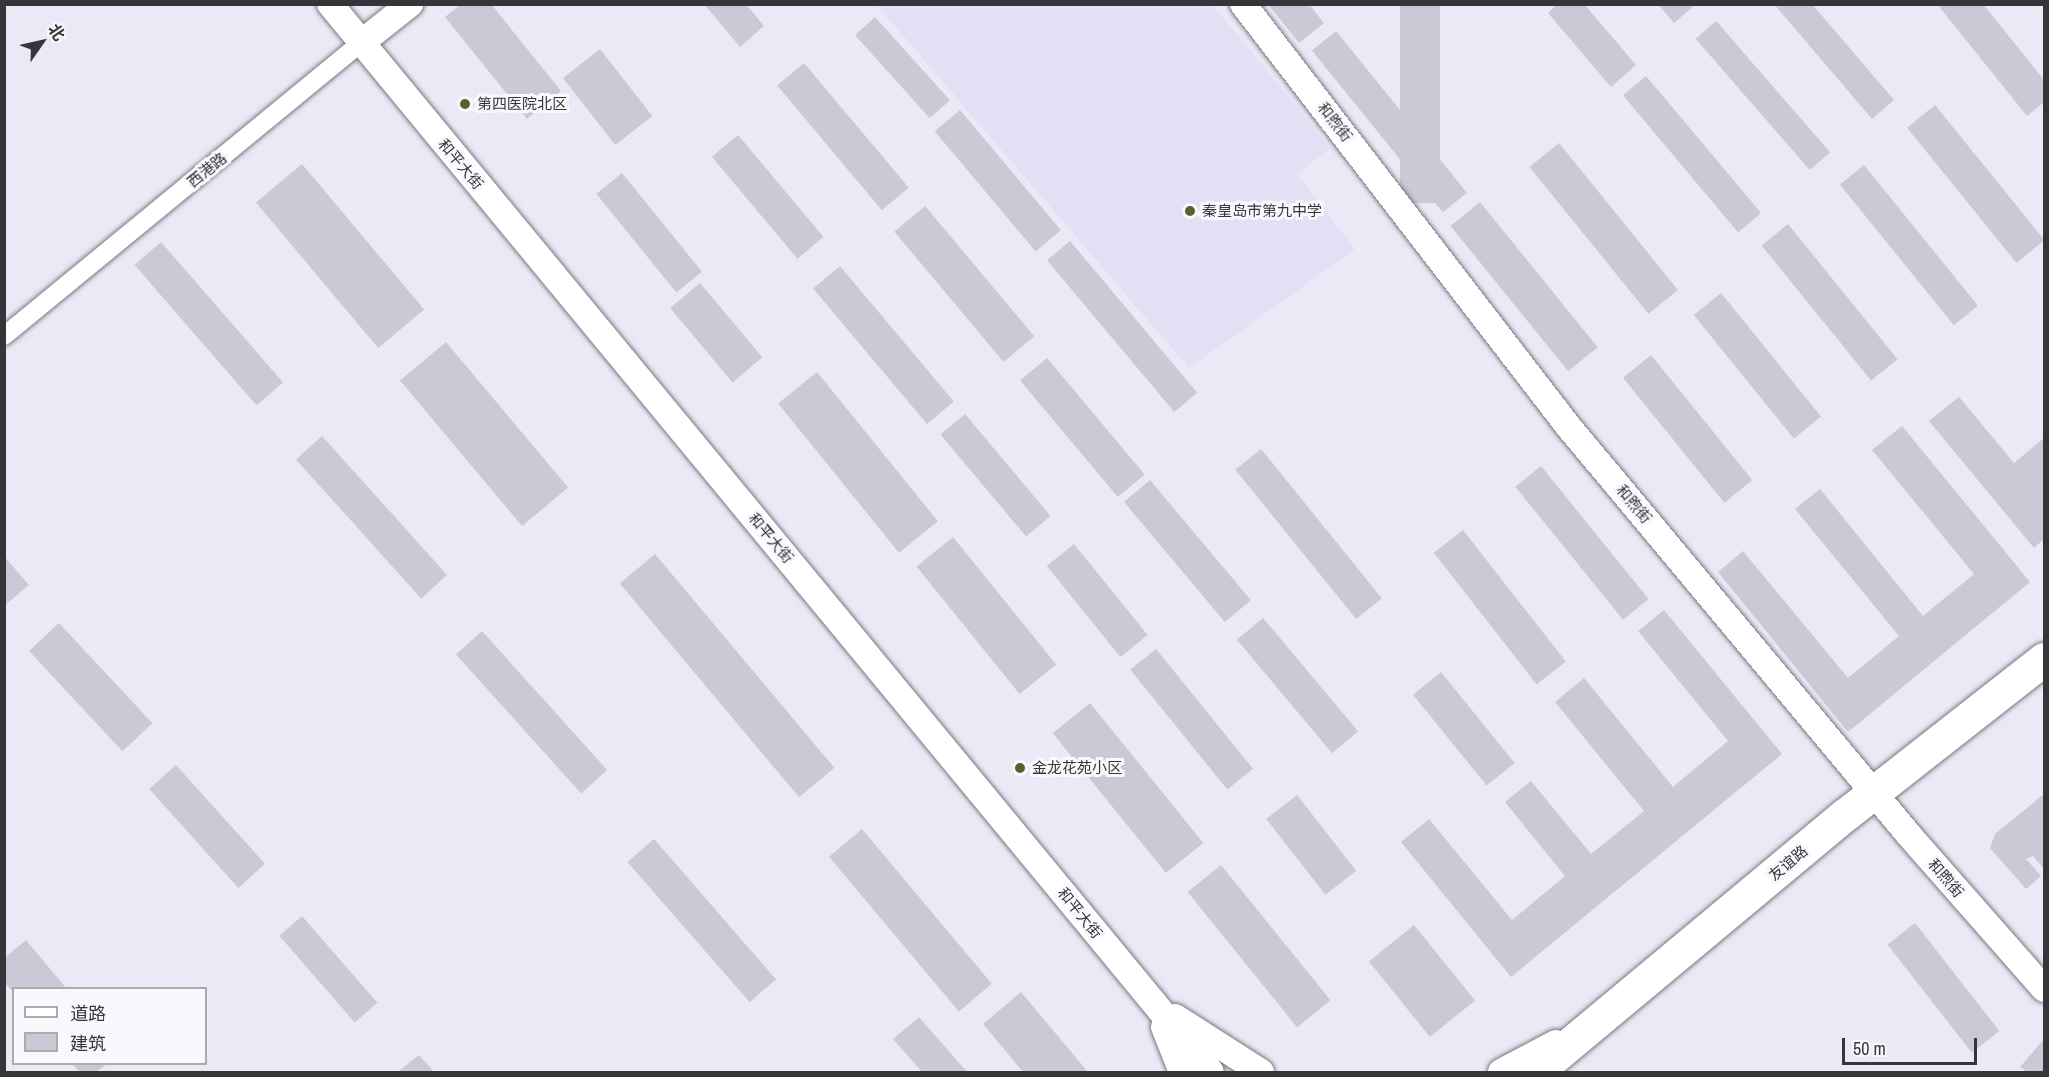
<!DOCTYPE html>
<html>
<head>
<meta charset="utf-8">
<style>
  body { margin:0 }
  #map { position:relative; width:2049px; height:1077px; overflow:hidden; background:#eaeaf6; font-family:"Archivo Narrow","Noto Sans SC",sans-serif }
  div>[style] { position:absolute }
  .built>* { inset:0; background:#e1e0f4 }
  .building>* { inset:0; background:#cacad6; transform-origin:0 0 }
  .roads { filter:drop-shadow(0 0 2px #797883) drop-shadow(0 0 2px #797883) }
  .street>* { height:18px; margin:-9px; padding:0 9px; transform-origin:9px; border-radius:9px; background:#fff }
  .secondary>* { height:26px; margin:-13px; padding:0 13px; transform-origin:13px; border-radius:13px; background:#fff }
  .highway>* { height:33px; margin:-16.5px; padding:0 16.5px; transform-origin:16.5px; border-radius:16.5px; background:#fff }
  .dots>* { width:16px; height:16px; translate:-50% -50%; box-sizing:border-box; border:3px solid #f8f8fd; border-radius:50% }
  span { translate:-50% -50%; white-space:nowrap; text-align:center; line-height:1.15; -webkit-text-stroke:6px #f8f8fd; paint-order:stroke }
  .poi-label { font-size:15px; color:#36363a }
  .left { translate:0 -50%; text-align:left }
  .street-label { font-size:15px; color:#36363a }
  .frame { position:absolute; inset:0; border:6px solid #36363a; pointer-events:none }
  .legend { position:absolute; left:12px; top:987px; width:195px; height:78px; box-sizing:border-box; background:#f8f8fd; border:2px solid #aaaaaf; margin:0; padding:8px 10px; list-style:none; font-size:18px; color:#36363a }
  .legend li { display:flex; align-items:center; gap:12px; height:30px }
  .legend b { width:30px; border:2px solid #aaaaaf }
  .north { position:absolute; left:12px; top:12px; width:60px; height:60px; -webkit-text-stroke:4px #f8f8fd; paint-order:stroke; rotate:56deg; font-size:16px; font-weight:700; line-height:24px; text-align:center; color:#36363a }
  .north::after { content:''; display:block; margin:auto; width:21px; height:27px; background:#36363a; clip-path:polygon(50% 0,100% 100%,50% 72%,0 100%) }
  .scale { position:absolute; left:1842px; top:1038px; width:135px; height:27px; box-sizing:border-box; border:3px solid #36363a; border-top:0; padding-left:8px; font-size:18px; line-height:21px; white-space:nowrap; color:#36363a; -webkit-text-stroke:4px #f8f8fd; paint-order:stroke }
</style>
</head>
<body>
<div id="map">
  <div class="built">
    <i style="clip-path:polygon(877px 5px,1213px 5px,1330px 148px,1297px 174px,1355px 249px,1189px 368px)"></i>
  </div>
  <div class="building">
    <i style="clip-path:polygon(461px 4px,491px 4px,561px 91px,527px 119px,445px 17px)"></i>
    <i style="clip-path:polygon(704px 4px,746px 4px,764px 26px,740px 47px)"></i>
    <i style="clip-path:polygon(1268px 4px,1309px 4px,1324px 23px,1299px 43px)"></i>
    <i style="left:1400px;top:4px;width:40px;height:199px"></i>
    <i style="clip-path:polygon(1557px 4px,1584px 4px,1636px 65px,1611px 87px,1548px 13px)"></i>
    <i style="clip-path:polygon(1658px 4px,1696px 4px,1674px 23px)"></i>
    <i style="clip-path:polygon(1774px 4px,1812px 4px,1894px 100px,1872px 119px)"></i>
    <i style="clip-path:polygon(1937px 4px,1983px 4px,2044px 80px,2044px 102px,2027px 116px)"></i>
    <i style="left:875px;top:17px;width:112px;height:27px;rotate:48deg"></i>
    <i style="left:1716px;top:21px;width:174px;height:27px;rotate:49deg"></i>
    <i style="left:1336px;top:31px;width:208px;height:31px;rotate:51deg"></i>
    <i style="left:600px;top:49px;width:85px;height:47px;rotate:52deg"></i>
    <i style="left:804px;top:63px;width:163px;height:35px;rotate:50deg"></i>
    <i style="left:1646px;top:76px;width:179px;height:30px;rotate:50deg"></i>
    <i style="left:1935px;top:105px;width:174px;height:36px;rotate:51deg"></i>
    <i style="left:960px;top:110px;width:157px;height:33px;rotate:50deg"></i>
    <i style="left:738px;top:135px;width:133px;height:34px;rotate:50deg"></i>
    <i style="left:1559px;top:143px;width:189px;height:38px;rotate:51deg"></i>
    <i style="left:302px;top:164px;width:190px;height:60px;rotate:50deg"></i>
    <i style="left:1864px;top:165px;width:181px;height:31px;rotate:51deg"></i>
    <i style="left:622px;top:173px;width:127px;height:33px;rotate:51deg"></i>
    <i style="left:1480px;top:202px;width:187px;height:38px;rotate:51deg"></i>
    <i style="left:925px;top:206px;width:170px;height:40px;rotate:50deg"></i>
    <i style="left:1788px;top:224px;width:174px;height:34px;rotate:51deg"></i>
    <i style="left:1070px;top:241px;width:198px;height:30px;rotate:50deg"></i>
    <i style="left:161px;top:242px;width:186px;height:35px;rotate:49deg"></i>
    <i style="left:840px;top:266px;width:177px;height:35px;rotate:50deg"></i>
    <i style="left:700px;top:283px;width:97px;height:39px;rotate:50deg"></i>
    <i style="left:1721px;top:293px;width:159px;height:35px;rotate:51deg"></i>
    <i style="left:446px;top:342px;width:190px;height:60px;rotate:50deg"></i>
    <i style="left:1651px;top:355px;width:161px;height:36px;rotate:51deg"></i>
    <i style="left:1047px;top:358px;width:152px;height:35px;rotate:50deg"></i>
    <i style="left:817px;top:372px;width:192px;height:50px;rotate:51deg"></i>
    <i style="clip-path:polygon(1959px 397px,2014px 463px,2044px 438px,2044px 539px,2034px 548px,1929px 421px)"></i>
    <i style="left:965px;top:414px;width:133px;height:32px;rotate:50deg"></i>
    <i style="clip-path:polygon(1902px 426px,2030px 582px,1848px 732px,1718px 572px,1743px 551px,1848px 678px,1899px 636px,1795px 509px,1820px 489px,1923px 616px,1974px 574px,1872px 450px)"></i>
    <i style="left:322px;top:436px;width:187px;height:35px;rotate:48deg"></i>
    <i style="left:1261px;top:449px;width:192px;height:33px;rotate:51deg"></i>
    <i style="left:1541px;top:466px;width:171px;height:33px;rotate:51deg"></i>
    <i style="left:1150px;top:480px;width:157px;height:34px;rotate:50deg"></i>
    <i style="left:1463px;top:530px;width:167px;height:37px;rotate:52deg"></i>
    <i style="left:953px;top:537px;width:164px;height:47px;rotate:51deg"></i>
    <i style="left:1074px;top:544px;width:117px;height:35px;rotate:51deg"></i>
    <i style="left:655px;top:554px;width:279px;height:46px;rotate:50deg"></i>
    <i style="clip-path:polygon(4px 556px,29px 585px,4px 606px)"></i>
    <i style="clip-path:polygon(1664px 610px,1782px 754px,1511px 977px,1401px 842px,1429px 819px,1512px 920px,1565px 876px,1505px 802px,1531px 781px,1591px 854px,1644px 811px,1555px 702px,1584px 678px,1673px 787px,1728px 741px,1638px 631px)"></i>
    <i style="left:1263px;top:618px;width:148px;height:34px;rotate:50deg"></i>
    <i style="left:59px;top:623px;width:137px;height:41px;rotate:47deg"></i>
    <i style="left:482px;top:631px;width:187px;height:35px;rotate:48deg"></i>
    <i style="left:1156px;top:649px;width:154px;height:33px;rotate:51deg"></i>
    <i style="left:1441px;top:672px;width:117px;height:36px;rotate:51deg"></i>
    <i style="left:1090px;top:703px;width:180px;height:48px;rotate:51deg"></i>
    <i style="left:176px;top:765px;width:133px;height:36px;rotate:48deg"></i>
    <i style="clip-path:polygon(2044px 794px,2044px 869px,2033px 856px,2026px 859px,2041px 876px,2026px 889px,1990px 848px,1995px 834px)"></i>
    <i style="left:1297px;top:795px;width:96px;height:39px;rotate:52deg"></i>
    <i style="left:862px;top:829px;width:202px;height:43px;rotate:50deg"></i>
    <i style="left:654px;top:839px;width:186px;height:35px;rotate:49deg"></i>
    <i style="left:1221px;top:865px;width:174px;height:43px;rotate:51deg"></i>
    <i style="left:302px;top:916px;width:115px;height:30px;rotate:49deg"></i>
    <i style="left:1915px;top:923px;width:137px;height:35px;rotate:52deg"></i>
    <i style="left:1414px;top:925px;width:97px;height:58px;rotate:51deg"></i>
    <i style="clip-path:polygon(26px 940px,66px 988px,14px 988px,14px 993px,4px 982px,4px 958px)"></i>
    <i style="clip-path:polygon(1021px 992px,1088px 1072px,1023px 1072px,983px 1024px)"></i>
    <i style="clip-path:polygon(919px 1017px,967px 1072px,922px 1072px,893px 1039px)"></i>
    <i style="clip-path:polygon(2044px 1039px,2044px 1072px,2027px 1072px,2020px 1067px)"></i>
    <i style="clip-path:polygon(419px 1055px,434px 1072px,398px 1072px)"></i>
    <i style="clip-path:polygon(72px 1064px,107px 1064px,96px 1072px,80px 1072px)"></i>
  </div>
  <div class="roads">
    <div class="street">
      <i style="left:4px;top:336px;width:462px;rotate:-39.4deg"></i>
    </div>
    <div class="secondary">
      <i style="left:330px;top:4px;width:1384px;rotate:50.48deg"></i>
      <i style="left:1243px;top:4px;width:533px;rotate:52.4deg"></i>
      <i style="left:1568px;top:426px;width:531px;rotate:50.19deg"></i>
      <i style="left:1908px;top:834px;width:206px;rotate:48.7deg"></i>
      <i style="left:361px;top:43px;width:63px;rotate:-38.5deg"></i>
      <i style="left:1175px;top:1017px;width:102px;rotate:32.6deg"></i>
      <i style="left:1164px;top:1027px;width:48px;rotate:68.2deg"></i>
      <i style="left:1501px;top:1072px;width:62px;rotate:-27.8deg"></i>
    </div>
    <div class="highway">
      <i style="left:1536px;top:1072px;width:403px;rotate:-39.8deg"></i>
      <i style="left:1846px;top:814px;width:251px;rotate:-38.1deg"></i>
    </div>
  </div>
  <div class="dots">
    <i style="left:465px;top:104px;background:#5d5e2b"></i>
    <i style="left:1190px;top:211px;background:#5d5e2b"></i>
    <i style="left:1020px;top:768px;background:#5d5e2b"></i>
  </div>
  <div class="poi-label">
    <span class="left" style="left:477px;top:104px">第四医院北区</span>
    <span class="left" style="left:1202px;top:211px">秦皇岛市第九中学</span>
    <span class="left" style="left:1032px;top:768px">金龙花苑小区</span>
  </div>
  <div class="street-label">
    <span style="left:1335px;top:122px;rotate:52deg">和煦街</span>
    <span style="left:461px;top:164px;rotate:50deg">和平大街</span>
    <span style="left:207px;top:170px;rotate:-39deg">西港路</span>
    <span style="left:1634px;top:504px;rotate:50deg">和煦街</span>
    <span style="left:771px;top:538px;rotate:50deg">和平大街</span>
    <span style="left:1788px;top:863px;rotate:-40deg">友谊路</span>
    <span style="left:1946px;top:878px;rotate:49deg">和煦街</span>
    <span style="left:1080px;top:913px;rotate:51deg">和平大街</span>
  </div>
  <div class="frame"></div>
  <ul class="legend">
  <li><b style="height:8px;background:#fff"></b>道路</li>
  <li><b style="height:16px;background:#cacad6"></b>建筑</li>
  </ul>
  <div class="north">北</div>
  <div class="scale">50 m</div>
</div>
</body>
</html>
